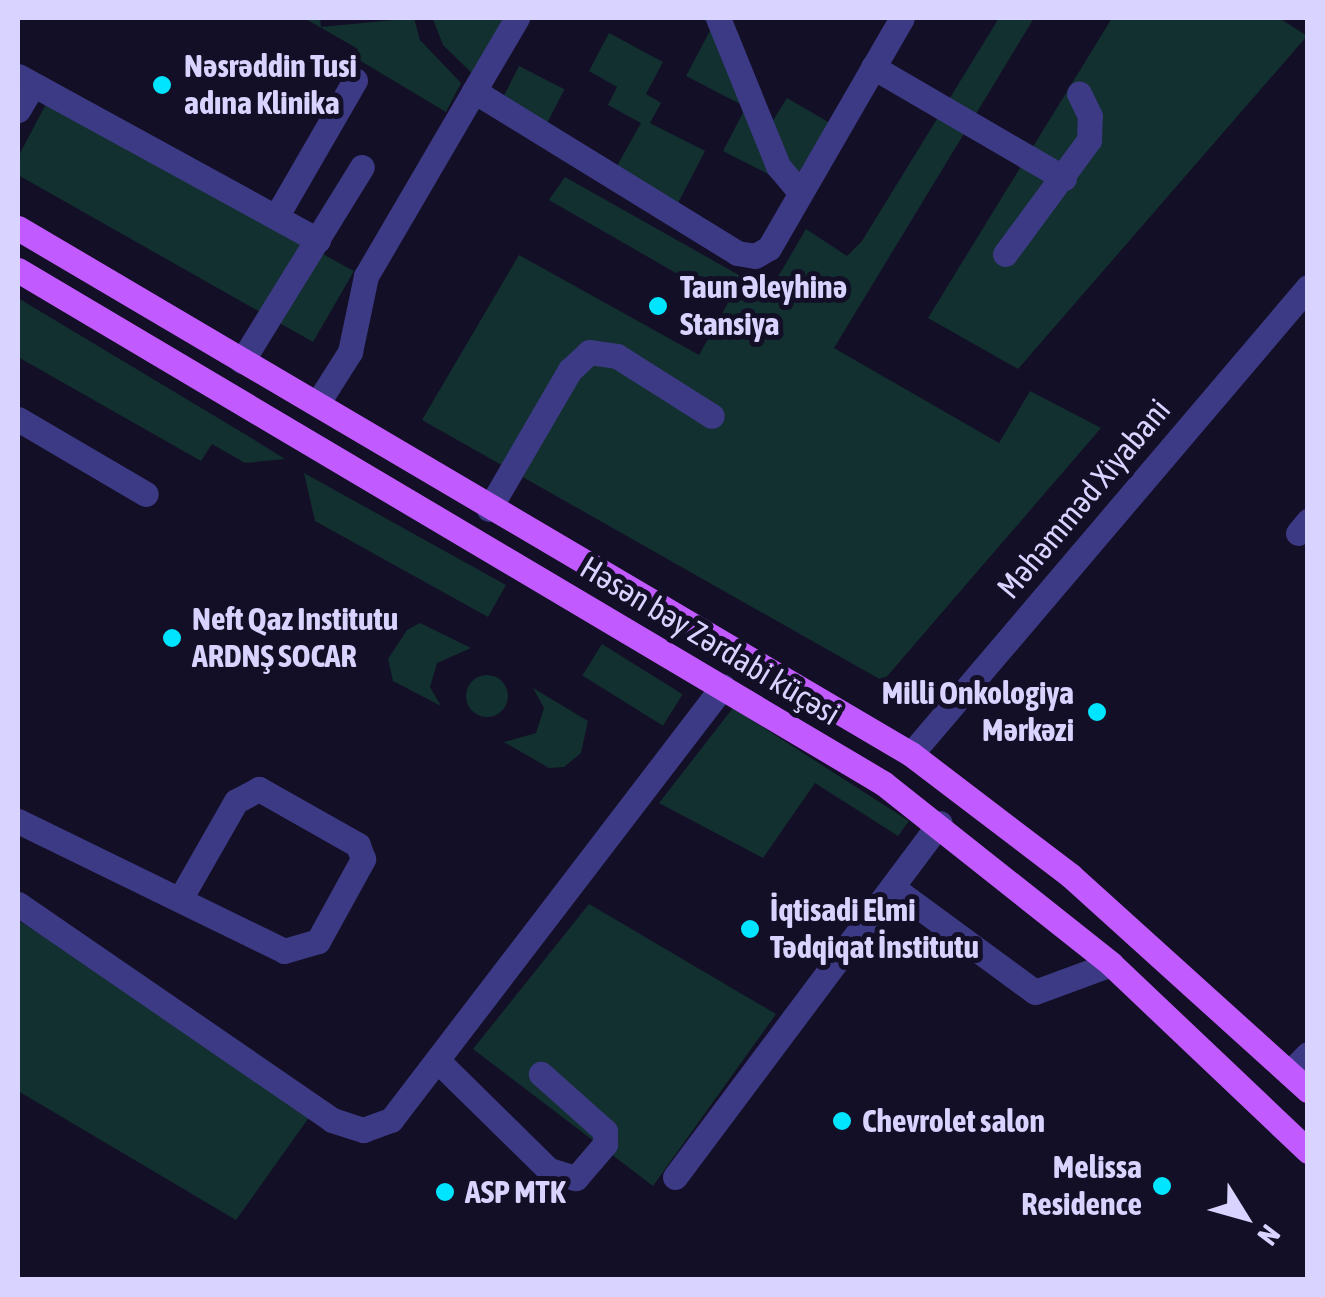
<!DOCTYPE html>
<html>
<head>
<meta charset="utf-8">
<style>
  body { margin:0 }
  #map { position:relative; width:1325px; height:1297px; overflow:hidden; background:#130f26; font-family:"Asap Condensed",sans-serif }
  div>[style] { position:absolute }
  .green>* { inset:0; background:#12302f; transform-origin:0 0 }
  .round { border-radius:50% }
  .minor>* { height:25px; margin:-12.5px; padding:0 12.5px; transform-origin:12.5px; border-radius:12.5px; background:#3d3a85 }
  .major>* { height:25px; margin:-12.5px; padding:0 12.5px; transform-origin:12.5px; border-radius:12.5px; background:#c25bff }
  .dots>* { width:28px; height:28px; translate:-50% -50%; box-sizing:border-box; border:5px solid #130f26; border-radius:50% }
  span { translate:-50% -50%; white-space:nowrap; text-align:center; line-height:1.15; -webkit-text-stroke:10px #130f26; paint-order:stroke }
  .poi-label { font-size:32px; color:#d9d4ff; font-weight:700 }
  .left { translate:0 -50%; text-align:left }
  .right { translate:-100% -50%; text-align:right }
  .street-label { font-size:32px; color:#d9d4ff }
  .frame { position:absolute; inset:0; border:20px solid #d9d4ff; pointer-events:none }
  .north { position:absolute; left:1195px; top:1167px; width:100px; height:100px; -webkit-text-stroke:8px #130f26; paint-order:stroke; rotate:127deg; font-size:28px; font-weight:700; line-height:40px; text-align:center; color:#d9d4ff }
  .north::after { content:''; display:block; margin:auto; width:35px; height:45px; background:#d9d4ff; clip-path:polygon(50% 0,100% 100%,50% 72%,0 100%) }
</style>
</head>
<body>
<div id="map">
  <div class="green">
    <i style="clip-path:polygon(304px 18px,320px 18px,321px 27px,414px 18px,420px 40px,461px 83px,446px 112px,354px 57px,358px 49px)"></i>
    <i style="clip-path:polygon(513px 18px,479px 80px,443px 45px,433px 19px)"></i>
    <i style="clip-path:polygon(700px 18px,710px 18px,746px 108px,770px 175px,723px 151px,746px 107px,686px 76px,713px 25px)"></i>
    <i style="clip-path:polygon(999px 18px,1034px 18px,834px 348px,999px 443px,1030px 391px,1101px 428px,883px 681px,422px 420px,519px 255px,699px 355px,728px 303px,549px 200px,565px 177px,769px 292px,806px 229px,847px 256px,862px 241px)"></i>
    <i style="clip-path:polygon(1112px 18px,1279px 18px,1307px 36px,1018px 369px,928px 318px)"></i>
    <i style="clip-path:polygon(609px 33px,663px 62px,646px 94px,661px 103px,650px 123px,705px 151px,677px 205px,613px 173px,641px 123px,608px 105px,617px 87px,589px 71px)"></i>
    <i style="left:519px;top:66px;width:51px;height:41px;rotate:27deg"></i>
    <i style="clip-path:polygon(787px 98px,830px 123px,802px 173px,785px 162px,772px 122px)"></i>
    <i style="clip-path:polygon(46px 104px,354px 271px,313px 342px,18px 175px,18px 157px)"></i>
    <i style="clip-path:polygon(18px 298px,243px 433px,285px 459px,245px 463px,212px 444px,201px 461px,18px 357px)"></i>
    <i style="clip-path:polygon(304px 473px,506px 585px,488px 617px,315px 521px)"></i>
    <i style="clip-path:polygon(420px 623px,471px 648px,437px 663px,430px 687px,441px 706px,393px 681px,388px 659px,407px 630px)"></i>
    <i style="left:602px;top:644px;width:95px;height:37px;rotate:32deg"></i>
    <i class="round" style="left:466px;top:675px;width:42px;height:42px"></i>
    <i style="clip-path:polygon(533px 688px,588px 721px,581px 753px,564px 767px,549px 768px,504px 742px,536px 733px,544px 708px)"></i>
    <i style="clip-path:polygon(733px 708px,909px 821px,898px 836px,815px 783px,763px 858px,659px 803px)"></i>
    <i style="clip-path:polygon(589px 904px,776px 1014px,653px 1186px,473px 1049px)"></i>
    <i style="clip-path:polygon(18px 920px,315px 1109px,236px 1220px,18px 1091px)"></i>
  </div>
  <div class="minor">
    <i style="left:718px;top:18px;width:160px;rotate:67.9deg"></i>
    <i style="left:778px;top:166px;width:35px;rotate:50deg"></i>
    <i style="left:873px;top:67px;width:221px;rotate:30.2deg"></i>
    <i style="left:18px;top:76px;width:342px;rotate:28.7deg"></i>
    <i style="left:474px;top:91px;width:85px;rotate:-59.5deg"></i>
    <i style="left:18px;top:110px;width:29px;rotate:-59deg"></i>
    <i style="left:276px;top:217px;width:158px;rotate:-60deg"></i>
    <i style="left:1005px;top:254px;width:142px;rotate:-53.6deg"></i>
    <i style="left:1089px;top:140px;width:24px;rotate:-88deg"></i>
    <i style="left:1090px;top:116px;width:25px;rotate:-116deg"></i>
    <i style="left:242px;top:361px;width:228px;rotate:-58.3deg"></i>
    <i style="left:317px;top:404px;width:62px;rotate:-57.6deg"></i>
    <i style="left:350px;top:352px;width:78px;rotate:-78.1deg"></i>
    <i style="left:366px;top:276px;width:214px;rotate:-59.7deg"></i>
    <i style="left:474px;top:91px;width:309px;rotate:31.6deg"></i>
    <i style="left:737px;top:253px;width:18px;rotate:9deg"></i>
    <i style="left:755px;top:256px;width:16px;rotate:-30deg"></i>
    <i style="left:769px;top:248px;width:266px;rotate:-60deg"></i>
    <i style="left:18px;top:419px;width:148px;rotate:30.4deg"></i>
    <i style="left:489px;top:509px;width:161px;rotate:-59.8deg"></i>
    <i style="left:570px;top:370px;width:26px;rotate:-43deg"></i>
    <i style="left:589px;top:352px;width:28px;rotate:8deg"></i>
    <i style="left:617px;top:356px;width:112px;rotate:32.3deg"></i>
    <i style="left:1298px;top:533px;width:16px;rotate:-50deg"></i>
    <i style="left:911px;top:754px;width:613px;rotate:-49.63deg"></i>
    <i style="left:18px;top:821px;width:296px;rotate:26deg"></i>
    <i style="left:284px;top:951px;width:35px;rotate:-16deg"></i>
    <i style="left:318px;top:941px;width:94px;rotate:-61.2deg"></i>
    <i style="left:363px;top:859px;width:15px;rotate:-110deg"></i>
    <i style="left:358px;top:845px;width:114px;rotate:-150.5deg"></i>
    <i style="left:259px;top:789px;width:26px;rotate:152deg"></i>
    <i style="left:236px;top:801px;width:113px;rotate:119.7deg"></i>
    <i style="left:892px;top:887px;width:177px;rotate:36.3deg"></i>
    <i style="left:1035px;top:992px;width:81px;rotate:-20.2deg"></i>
    <i style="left:18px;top:904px;width:381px;rotate:34.5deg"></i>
    <i style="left:332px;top:1120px;width:33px;rotate:18deg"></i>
    <i style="left:363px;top:1130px;width:30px;rotate:-20deg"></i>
    <i style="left:391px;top:1120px;width:546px;rotate:-52.58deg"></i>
    <i style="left:438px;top:1061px;width:156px;rotate:44.5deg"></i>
    <i style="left:549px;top:1170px;width:28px;rotate:17deg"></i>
    <i style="left:576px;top:1178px;width:45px;rotate:-49.5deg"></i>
    <i style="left:605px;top:1144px;width:13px;rotate:-90deg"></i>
    <i style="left:605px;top:1131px;width:86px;rotate:-138.3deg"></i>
    <i style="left:1289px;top:1073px;width:27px;rotate:-45deg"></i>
    <i style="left:675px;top:1177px;width:442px;rotate:-53.2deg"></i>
  </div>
  <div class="major">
    <i style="left:18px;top:228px;width:1036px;rotate:30.5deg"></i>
    <i style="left:911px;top:754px;width:201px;rotate:37.3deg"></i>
    <i style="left:1071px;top:876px;width:319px;rotate:42.1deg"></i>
    <i style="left:18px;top:270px;width:1006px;rotate:30.67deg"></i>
    <i style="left:883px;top:783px;width:291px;rotate:38.4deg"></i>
    <i style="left:1111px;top:964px;width:272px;rotate:43.5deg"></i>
  </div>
  <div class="dots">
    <i style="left:162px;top:85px;background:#00e5ff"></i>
    <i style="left:658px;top:306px;background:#00e5ff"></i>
    <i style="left:172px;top:638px;background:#00e5ff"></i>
    <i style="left:1097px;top:712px;background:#00e5ff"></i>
    <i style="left:750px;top:929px;background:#00e5ff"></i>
    <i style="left:842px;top:1121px;background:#00e5ff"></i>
    <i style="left:1162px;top:1186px;background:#00e5ff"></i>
    <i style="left:445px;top:1192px;background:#00e5ff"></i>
  </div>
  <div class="poi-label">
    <span class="left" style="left:184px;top:85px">Nəsrəddin Tusi<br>adına Klinika</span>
    <span class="left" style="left:680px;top:306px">Taun Əleyhinə<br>Stansiya</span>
    <span class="left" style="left:192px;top:638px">Neft Qaz Institutu<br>ARDNŞ SOCAR</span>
    <span class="right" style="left:1074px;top:712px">Milli Onkologiya<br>Mərkəzi</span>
    <span class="left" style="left:770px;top:929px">İqtisadi Elmi<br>Tədqiqat İnstitutu</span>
    <span class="left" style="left:862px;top:1121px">Chevrolet salon</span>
    <span class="right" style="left:1142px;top:1186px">Melissa<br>Residence</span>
    <span class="left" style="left:465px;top:1192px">ASP MTK</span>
  </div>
  <div class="street-label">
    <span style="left:1084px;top:499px;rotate:-50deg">Məhəmməd Xiyabani</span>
    <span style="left:710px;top:641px;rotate:31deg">Həsən bəy Zərdabi küçəsi</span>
  </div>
  <div class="frame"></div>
  <div class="north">N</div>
</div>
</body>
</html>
